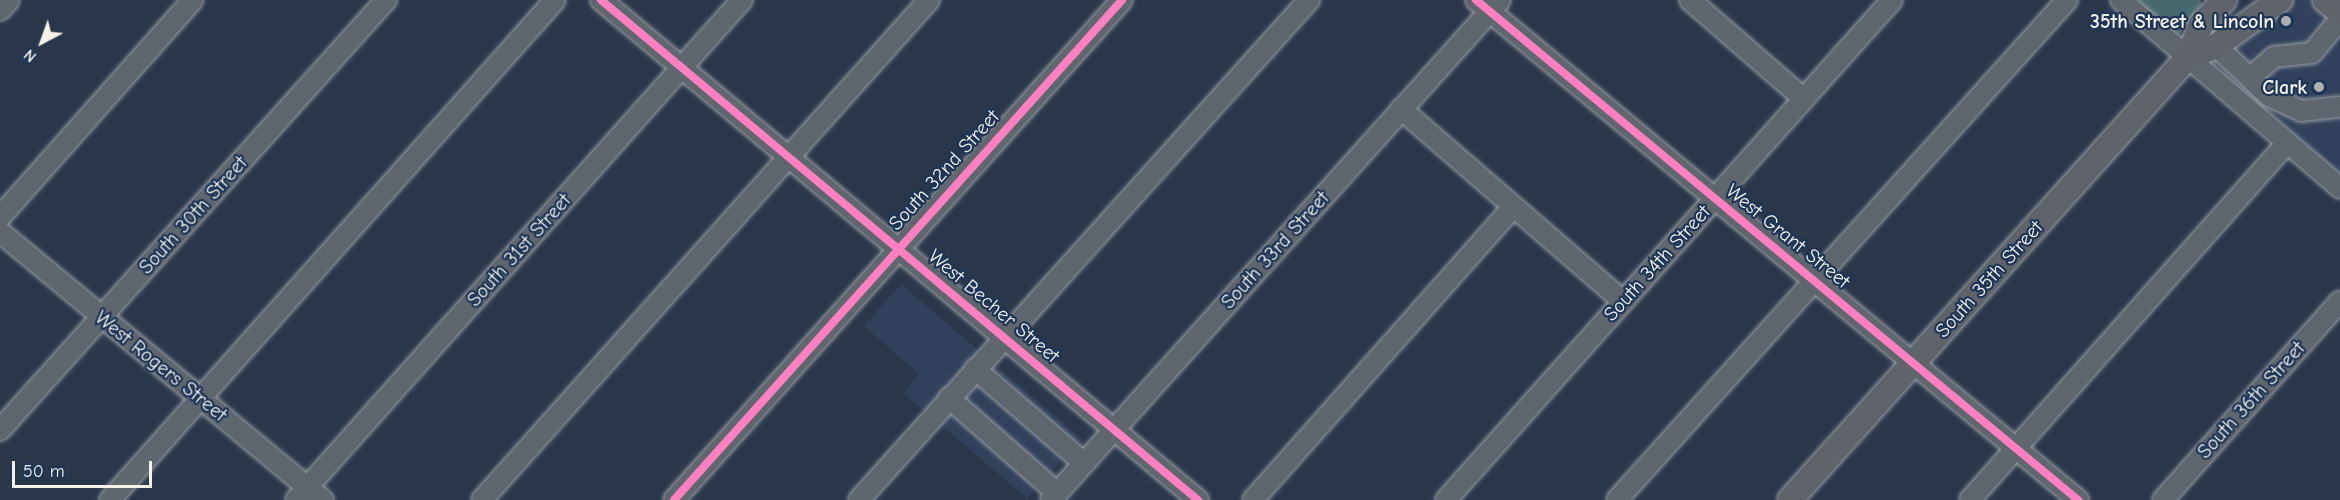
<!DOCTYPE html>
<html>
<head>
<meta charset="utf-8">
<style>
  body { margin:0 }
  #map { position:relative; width:2340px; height:500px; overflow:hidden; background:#2a374a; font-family:"Comic Neue",sans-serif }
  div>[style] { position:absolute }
  .built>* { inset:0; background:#31415b }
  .green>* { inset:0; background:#47696e }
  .roads { filter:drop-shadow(0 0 2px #979ca3) drop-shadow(0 0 2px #979ca3) }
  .minor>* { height:20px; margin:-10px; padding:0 10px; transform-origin:10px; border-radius:10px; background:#60666e }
  .major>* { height:24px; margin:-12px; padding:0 12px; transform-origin:12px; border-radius:12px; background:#5e646a }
  .cycleway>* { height:8px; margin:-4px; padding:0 4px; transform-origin:4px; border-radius:4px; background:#ff80c0 }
  .dots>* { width:16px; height:16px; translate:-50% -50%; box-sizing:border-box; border:3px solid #1d3557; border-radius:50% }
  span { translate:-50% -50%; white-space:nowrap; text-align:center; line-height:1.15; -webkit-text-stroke:4.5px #1d3557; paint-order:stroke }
  .poi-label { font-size:20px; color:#f4f1e8; font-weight:700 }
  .right { translate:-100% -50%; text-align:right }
  .street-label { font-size:20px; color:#f4f1e8 }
  .north { position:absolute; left:12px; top:12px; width:60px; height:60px; -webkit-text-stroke:4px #1d3557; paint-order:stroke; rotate:221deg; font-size:16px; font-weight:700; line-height:24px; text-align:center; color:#f4f1e8 }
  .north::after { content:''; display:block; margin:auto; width:21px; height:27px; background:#f4f1e8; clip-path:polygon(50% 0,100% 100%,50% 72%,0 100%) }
  .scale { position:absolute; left:12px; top:461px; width:140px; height:27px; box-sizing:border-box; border:3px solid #f4f1e8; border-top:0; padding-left:8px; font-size:18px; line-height:21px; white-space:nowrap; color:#f4f1e8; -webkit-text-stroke:4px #1d3557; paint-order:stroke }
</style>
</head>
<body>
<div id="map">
  <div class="built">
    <i style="clip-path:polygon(2280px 0,2325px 0,2340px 12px,2340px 188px,2188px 57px)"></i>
    <i style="clip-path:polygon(901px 284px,1082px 439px,1027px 498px,903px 393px,919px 374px,864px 326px)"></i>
  </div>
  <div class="green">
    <i style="clip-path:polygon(2128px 0,2200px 0,2202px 4px,2175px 40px)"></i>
  </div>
  <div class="roads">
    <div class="minor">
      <i style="left:601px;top:0;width:779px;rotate:39.95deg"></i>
      <i style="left:1476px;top:0;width:783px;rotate:39.71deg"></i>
      <i style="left:1690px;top:0;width:151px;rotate:41deg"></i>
      <i style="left:2121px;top:0;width:289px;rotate:40.6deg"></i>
      <i style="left:0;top:10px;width:13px;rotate:-48deg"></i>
      <i style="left:2216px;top:46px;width:73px;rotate:43.3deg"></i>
      <i style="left:2269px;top:96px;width:35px;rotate:25deg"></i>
      <i style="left:2301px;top:111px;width:39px;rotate:-6deg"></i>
      <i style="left:2251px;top:77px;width:30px;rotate:-41deg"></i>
      <i style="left:2274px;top:57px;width:38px;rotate:-6deg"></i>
      <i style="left:2312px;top:53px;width:44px;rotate:-50.5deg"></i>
      <i style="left:1401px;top:109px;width:294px;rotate:40.9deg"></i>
      <i style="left:0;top:217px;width:290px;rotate:-48.4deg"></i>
      <i style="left:0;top:232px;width:420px;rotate:39.7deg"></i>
      <i style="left:975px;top:369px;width:144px;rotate:40.8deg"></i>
      <i style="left:949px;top:398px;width:144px;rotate:41.3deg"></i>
      <i style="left:0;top:430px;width:578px;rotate:-48.09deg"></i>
      <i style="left:110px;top:500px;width:669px;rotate:-48.33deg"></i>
      <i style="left:296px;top:500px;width:670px;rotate:-48.27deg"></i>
      <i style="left:482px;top:500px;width:671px;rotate:-48.2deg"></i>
      <i style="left:674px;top:500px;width:671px;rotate:-48.14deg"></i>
      <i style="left:859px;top:500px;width:673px;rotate:-48.01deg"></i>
      <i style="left:1051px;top:500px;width:672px;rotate:-48.08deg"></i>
      <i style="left:1253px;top:500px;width:392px;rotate:-48.4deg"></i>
      <i style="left:1446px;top:500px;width:670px;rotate:-48.27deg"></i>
      <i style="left:1617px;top:500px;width:673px;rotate:-48.01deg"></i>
      <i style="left:1970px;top:500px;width:477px;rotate:-48.4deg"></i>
      <i style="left:2163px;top:500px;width:266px;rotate:-48.3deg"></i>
    </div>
    <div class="major">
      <i style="left:2325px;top:0;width:19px;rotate:39deg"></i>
      <i style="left:2188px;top:57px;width:30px;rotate:-21deg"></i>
      <i style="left:2216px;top:46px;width:79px;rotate:-35.7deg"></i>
      <i style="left:1790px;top:500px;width:596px;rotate:-48.06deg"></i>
      <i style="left:2188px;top:57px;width:35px;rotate:-68deg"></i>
      <i style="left:2201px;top:25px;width:34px;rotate:-47deg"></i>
    </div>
  </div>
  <div class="cycleway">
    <i style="left:601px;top:0;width:779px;rotate:39.95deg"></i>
    <i style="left:1476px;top:0;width:783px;rotate:39.71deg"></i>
    <i style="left:674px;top:500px;width:671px;rotate:-48.14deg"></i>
  </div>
  <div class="dots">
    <i style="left:2286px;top:21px;background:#adb0b1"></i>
    <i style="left:2319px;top:87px;background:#adb0b1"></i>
  </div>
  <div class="poi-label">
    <span class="right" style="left:2274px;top:21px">35th Street &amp; Lincoln</span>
    <span class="right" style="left:2307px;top:87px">Clark</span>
  </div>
  <div class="street-label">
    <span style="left:944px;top:170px;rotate:-48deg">South 32nd Street</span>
    <span style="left:193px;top:215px;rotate:-48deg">South 30th Street</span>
    <span style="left:1788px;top:236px;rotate:39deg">West Grant Street</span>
    <span style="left:519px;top:250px;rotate:-48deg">South 31st Street</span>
    <span style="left:1275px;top:250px;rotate:-48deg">South 33rd Street</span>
    <span style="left:1657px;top:263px;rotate:-48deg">South 34th Street</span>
    <span style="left:1989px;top:279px;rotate:-48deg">South 35th Street</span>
    <span style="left:994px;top:306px;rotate:40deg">West Becher Street</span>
    <span style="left:161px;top:366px;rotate:39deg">West Rogers Street</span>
    <span style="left:2251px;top:400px;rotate:-48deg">South 36th Street</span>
  </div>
  <div class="north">N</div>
  <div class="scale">50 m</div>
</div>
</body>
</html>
